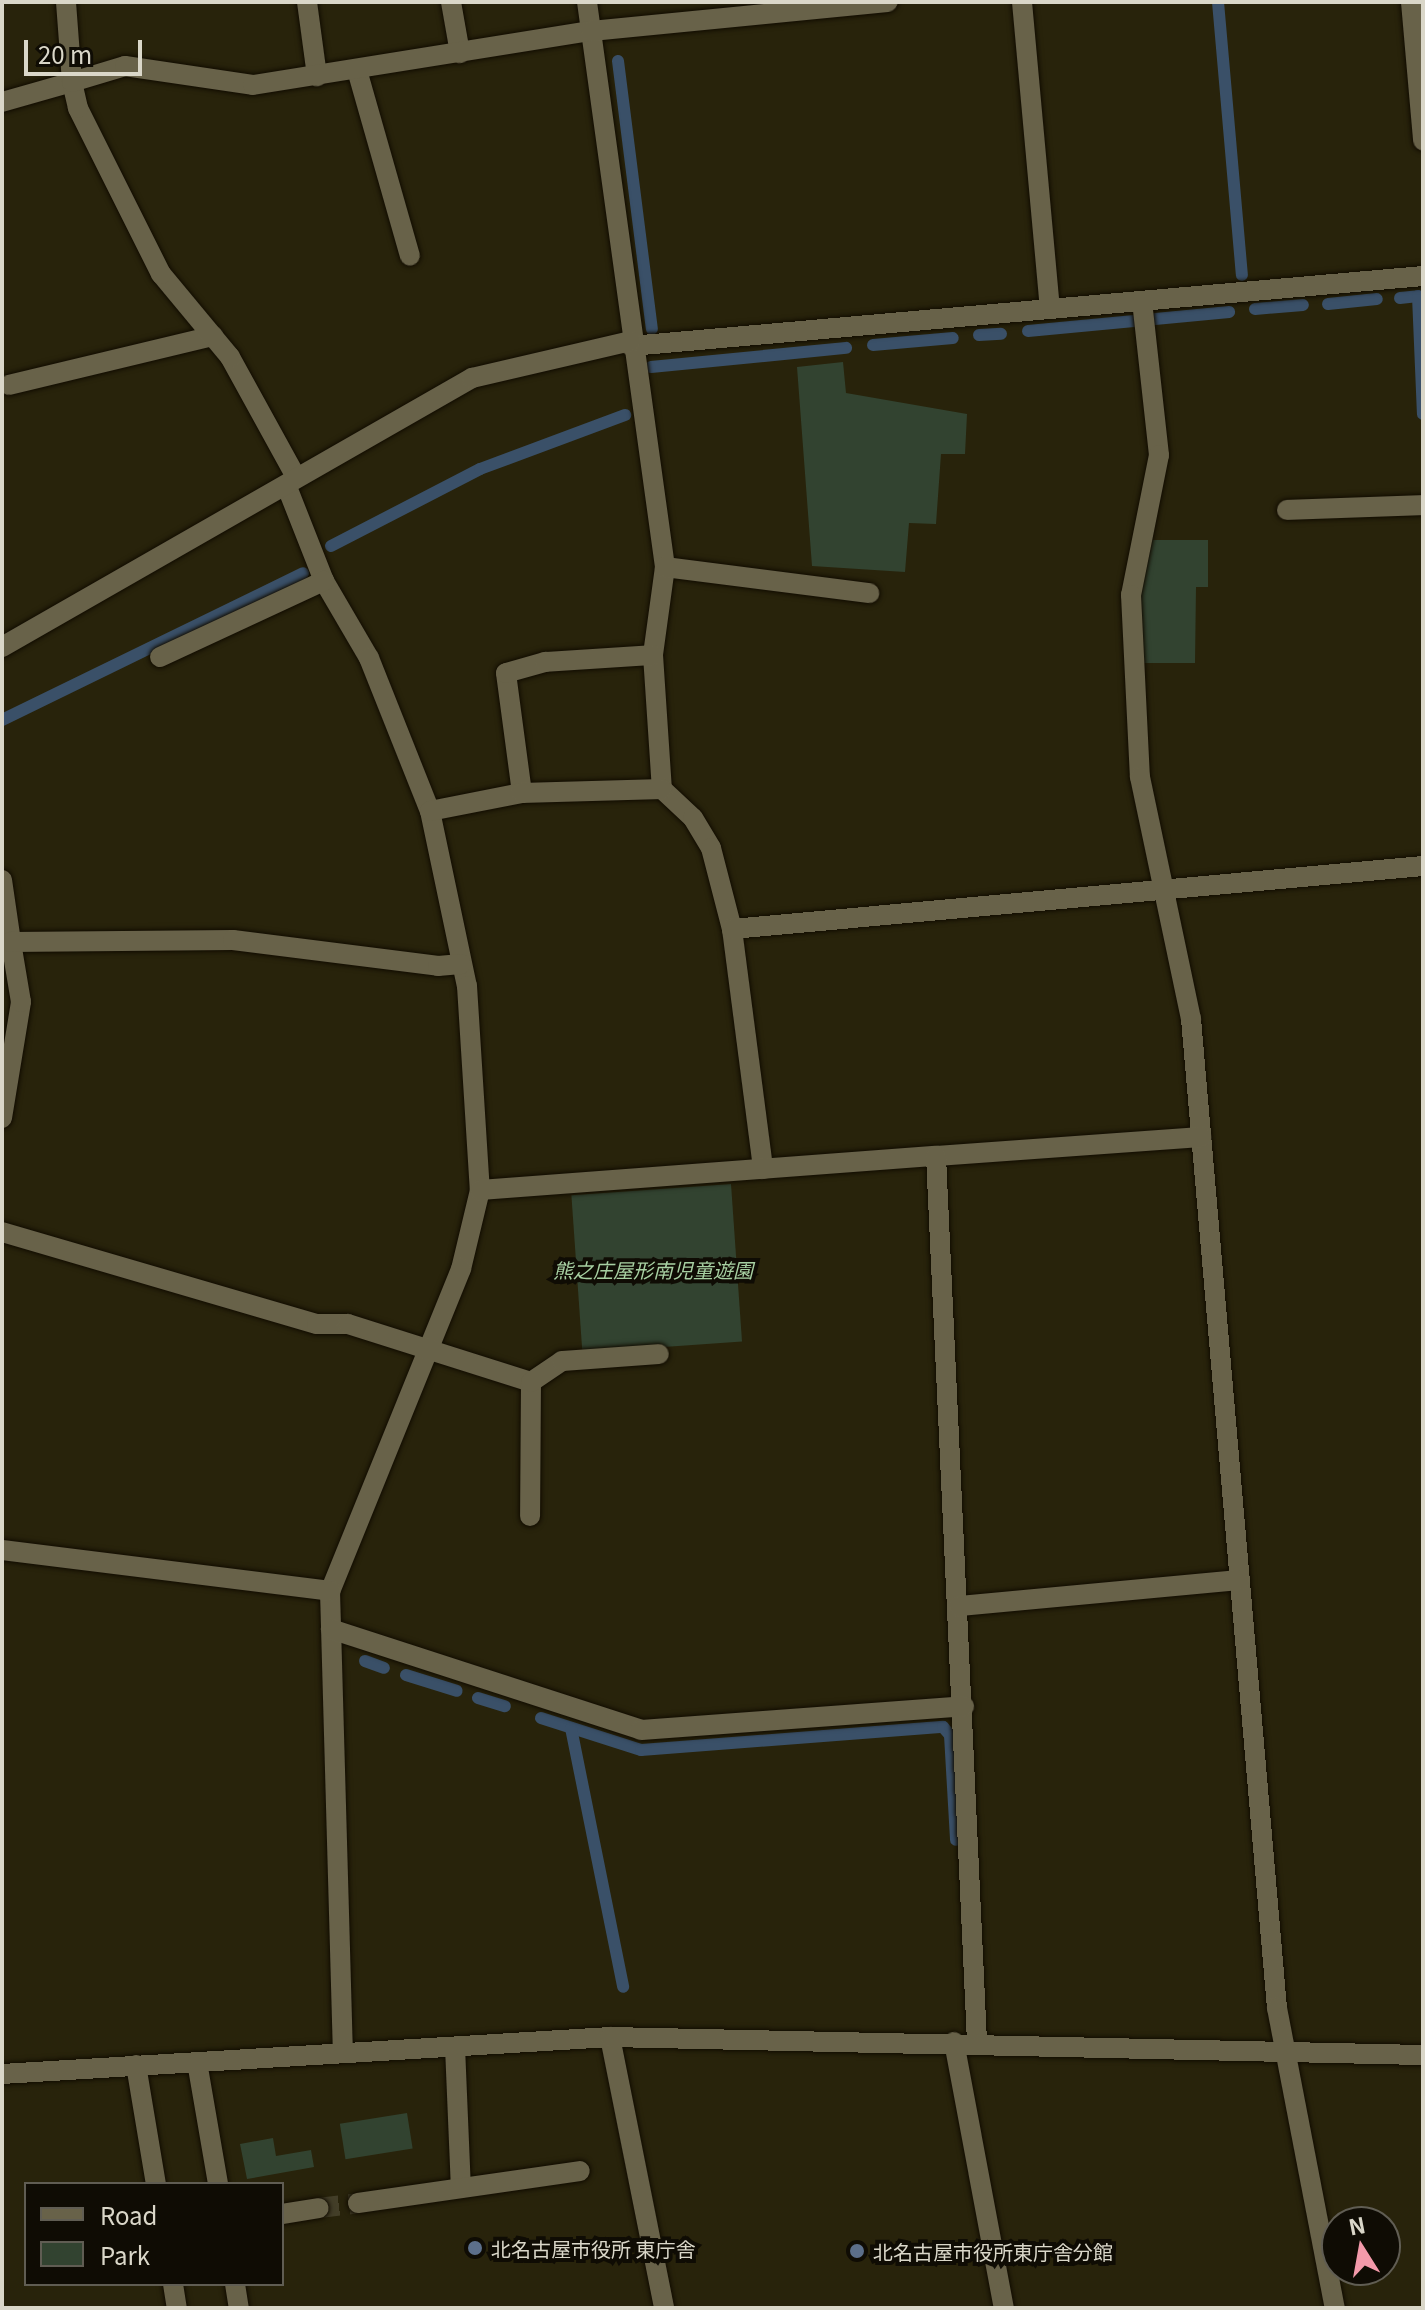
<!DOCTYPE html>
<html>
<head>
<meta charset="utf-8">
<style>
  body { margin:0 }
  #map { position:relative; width:1425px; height:2310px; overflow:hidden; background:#28230b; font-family:Georgia,"Noto Sans JP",serif }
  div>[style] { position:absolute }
  .green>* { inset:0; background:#324330; transform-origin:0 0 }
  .stream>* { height:12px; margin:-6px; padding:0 6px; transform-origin:6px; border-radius:6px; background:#3a5068 }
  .minor-tunnel>* { height:20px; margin-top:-10px; transform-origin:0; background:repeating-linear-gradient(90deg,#433e28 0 20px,transparent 0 30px) }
  .roads { filter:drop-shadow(0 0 2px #110c00) drop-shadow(0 0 2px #110c00) }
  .minor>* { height:20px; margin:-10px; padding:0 10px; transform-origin:10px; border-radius:10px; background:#686249 }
  .dots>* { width:22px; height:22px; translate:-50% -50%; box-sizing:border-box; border:4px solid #0f0c04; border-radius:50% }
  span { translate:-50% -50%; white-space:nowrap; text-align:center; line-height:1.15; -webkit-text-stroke:8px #0f0c04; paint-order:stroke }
  .park-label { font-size:20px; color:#a7d0a2; font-style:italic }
  .poi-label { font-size:20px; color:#dad7c9 }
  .left { translate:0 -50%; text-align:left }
  .frame { position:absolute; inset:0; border:4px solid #dad7c9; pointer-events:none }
  .legend { position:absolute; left:24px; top:2182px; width:260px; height:104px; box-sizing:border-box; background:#0f0c04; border:2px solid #605d53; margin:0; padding:10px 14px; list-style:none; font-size:24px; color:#dad7c9 }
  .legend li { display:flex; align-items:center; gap:16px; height:40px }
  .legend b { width:40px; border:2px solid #605d53 }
  .north { position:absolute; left:1321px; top:2206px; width:80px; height:80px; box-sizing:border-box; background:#0f0c04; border:2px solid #605d53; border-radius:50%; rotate:349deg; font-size:22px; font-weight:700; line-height:32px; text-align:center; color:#dad7c9 }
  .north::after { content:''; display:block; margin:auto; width:28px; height:36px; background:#f39aaa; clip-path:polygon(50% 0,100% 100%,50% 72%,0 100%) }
  .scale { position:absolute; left:24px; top:40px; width:118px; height:36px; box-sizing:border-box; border:4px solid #dad7c9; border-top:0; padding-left:10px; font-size:24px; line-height:28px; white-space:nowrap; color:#dad7c9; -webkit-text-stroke:6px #0f0c04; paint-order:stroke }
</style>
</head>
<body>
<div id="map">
  <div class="green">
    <i style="clip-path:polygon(843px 362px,846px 393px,967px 414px,965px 454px,941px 454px,936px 524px,909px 523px,905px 572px,812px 566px,797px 367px)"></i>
    <i style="clip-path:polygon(1152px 540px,1208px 540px,1208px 587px,1196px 587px,1195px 663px,1140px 663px,1140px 596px)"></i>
    <i style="left:731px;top:1184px;width:158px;height:160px;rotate:86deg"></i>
    <i style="left:407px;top:2113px;width:36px;height:68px;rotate:81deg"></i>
    <i style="clip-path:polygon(273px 2138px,276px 2156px,311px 2150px,314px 2167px,247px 2179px,240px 2144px)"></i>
  </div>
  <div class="stream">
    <i style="left:1218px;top:2px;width:274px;rotate:85deg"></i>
    <i style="left:618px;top:61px;width:270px;rotate:82.8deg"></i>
    <i style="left:1400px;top:298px;width:18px;rotate:-6deg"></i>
    <i style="left:1418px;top:296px;width:118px;rotate:87.6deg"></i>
    <i style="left:1328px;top:304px;width:49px;rotate:-5.8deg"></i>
    <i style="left:1255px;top:309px;width:48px;rotate:-4.8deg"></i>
    <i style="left:1028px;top:331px;width:202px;rotate:-5.4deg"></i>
    <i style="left:979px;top:335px;width:22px;rotate:-3deg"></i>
    <i style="left:873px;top:345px;width:80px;rotate:-5deg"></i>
    <i style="left:651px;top:367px;width:196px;rotate:-5.6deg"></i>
    <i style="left:331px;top:546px;width:168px;rotate:-27.3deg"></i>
    <i style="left:480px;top:469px;width:155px;rotate:-20.4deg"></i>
    <i style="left:2px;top:720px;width:335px;rotate:-26deg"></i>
    <i style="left:365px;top:1661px;width:20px;rotate:20deg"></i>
    <i style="left:406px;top:1675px;width:53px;rotate:17.4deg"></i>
    <i style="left:478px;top:1698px;width:28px;rotate:17deg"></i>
    <i style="left:541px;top:1718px;width:105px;rotate:17.7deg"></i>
    <i style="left:641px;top:1750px;width:303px;rotate:-4.4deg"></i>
    <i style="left:943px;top:1727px;width:11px;rotate:49deg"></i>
    <i style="left:950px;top:1735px;width:105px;rotate:86.7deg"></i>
    <i style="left:571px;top:1728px;width:264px;rotate:78.6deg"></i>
  </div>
  <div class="minor-tunnel">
    <i style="left:319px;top:2208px;width:39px;rotate:-7deg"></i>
  </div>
  <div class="roads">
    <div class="minor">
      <i style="left:307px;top:2px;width:75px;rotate:82.3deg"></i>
      <i style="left:451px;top:2px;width:52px;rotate:80deg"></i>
      <i style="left:587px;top:2px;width:570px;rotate:82.14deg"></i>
      <i style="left:665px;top:567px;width:89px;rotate:97.8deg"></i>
      <i style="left:653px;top:655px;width:134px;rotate:86.2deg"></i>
      <i style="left:662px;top:789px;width:42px;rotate:43.1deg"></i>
      <i style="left:693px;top:818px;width:35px;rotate:59deg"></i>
      <i style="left:711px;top:848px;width:84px;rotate:75.5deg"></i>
      <i style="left:732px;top:929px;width:242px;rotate:82.6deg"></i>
      <i style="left:1022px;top:2px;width:308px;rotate:84.8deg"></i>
      <i style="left:1411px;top:2px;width:139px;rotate:85deg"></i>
      <i style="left:357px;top:70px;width:193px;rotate:74.1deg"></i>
      <i style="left:2px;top:102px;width:73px;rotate:-15.9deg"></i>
      <i style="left:72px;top:82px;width:80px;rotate:-94.3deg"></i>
      <i style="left:1142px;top:301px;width:155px;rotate:83.7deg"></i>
      <i style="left:1159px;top:455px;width:143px;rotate:101.3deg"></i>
      <i style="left:1131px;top:595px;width:182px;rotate:87.2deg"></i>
      <i style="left:1140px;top:777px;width:247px;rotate:78.1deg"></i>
      <i style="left:1191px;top:1019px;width:993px;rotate:85.03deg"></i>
      <i style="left:1277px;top:2008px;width:306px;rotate:79.1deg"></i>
      <i style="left:631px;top:346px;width:795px;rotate:-5.05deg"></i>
      <i style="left:9px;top:385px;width:210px;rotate:-13.5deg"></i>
      <i style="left:296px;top:477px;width:137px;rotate:-118.8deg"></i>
      <i style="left:230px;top:357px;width:108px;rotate:-129.7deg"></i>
      <i style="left:161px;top:274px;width:186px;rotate:-116.6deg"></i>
      <i style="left:78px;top:108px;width:27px;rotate:-103deg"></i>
      <i style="left:72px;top:82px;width:55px;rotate:-16.8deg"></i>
      <i style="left:125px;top:66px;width:129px;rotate:8.4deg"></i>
      <i style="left:253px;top:85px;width:342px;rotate:-9.1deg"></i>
      <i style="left:591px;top:31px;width:298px;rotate:-5.6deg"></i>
      <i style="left:287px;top:487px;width:101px;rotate:68.5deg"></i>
      <i style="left:324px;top:581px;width:89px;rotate:59.7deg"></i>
      <i style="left:369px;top:658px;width:165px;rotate:68.3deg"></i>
      <i style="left:430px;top:811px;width:179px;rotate:78.1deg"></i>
      <i style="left:467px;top:986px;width:204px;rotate:86.4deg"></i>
      <i style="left:480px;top:1190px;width:81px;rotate:103.5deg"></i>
      <i style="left:461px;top:1269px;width:348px;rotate:112.1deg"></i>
      <i style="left:330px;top:1591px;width:462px;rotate:88.4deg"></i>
      <i style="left:1287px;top:510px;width:136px;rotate:-2.1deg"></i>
      <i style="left:665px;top:567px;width:206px;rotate:7.3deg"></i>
      <i style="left:2px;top:647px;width:542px;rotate:-29.78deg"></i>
      <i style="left:472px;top:378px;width:163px;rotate:-13.1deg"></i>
      <i style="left:160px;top:657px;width:181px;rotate:-24.9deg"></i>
      <i style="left:522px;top:793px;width:121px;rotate:-97.6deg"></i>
      <i style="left:506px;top:673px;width:41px;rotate:-15.8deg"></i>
      <i style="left:545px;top:662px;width:108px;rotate:-3.7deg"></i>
      <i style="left:430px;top:811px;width:94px;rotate:-11.1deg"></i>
      <i style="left:522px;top:793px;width:140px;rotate:-1.6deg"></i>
      <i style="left:2px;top:880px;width:63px;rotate:81.7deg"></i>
      <i style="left:732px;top:929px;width:694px;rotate:-5.21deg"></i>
      <i style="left:2px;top:1118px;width:118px;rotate:-80.7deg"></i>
      <i style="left:21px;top:1002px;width:61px;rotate:-99.5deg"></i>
      <i style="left:11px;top:942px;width:222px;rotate:-0.5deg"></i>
      <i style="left:233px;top:940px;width:207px;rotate:7.2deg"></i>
      <i style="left:438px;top:966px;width:23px;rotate:-5deg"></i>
      <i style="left:936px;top:1156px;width:266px;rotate:-4.1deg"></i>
      <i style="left:480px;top:1190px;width:457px;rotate:-4.3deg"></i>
      <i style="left:936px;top:1156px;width:888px;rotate:87.35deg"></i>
      <i style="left:2px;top:1232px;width:328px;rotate:16.3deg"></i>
      <i style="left:317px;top:1324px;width:31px"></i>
      <i style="left:348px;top:1324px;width:192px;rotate:17.6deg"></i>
      <i style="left:531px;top:1382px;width:134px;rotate:90.4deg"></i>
      <i style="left:531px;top:1382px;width:37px;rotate:-34deg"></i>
      <i style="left:562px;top:1361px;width:97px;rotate:-4.1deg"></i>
      <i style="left:2px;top:1550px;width:331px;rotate:7.1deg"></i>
      <i style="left:959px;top:1606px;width:282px;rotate:-5.3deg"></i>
      <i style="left:331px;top:1629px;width:326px;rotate:18deg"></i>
      <i style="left:641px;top:1730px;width:324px;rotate:-4.2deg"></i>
      <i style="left:610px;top:2037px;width:276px;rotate:78.7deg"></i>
      <i style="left:954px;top:2042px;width:271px;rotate:79.4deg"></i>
      <i style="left:455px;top:2047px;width:141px;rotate:87.6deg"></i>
      <i style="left:197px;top:2062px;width:124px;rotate:80.2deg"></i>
      <i style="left:136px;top:2065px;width:121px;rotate:80.5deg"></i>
      <i style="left:2px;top:2074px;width:609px;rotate:-3.48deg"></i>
      <i style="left:610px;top:2037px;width:813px;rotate:1.27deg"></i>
      <i style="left:358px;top:2203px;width:224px;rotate:-8.2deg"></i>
      <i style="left:282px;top:2214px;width:37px;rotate:-9deg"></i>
      <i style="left:173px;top:2284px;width:24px;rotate:81deg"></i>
      <i style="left:235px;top:2284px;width:24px;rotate:81deg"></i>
    </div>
  </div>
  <div class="dots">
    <i style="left:475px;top:2248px;background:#5c6f8a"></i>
    <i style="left:857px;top:2251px;background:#5c6f8a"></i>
  </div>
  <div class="park-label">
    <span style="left:653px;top:1269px">熊之庄屋形南児童遊園</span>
  </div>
  <div class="poi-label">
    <span class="left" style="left:491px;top:2248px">北名古屋市役所 東庁舎</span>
    <span class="left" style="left:873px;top:2251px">北名古屋市役所東庁舎分館</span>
  </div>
  <div class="frame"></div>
  <ul class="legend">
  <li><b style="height:10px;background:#686249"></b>Road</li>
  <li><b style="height:22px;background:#324330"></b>Park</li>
  </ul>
  <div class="north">N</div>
  <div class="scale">20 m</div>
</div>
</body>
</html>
